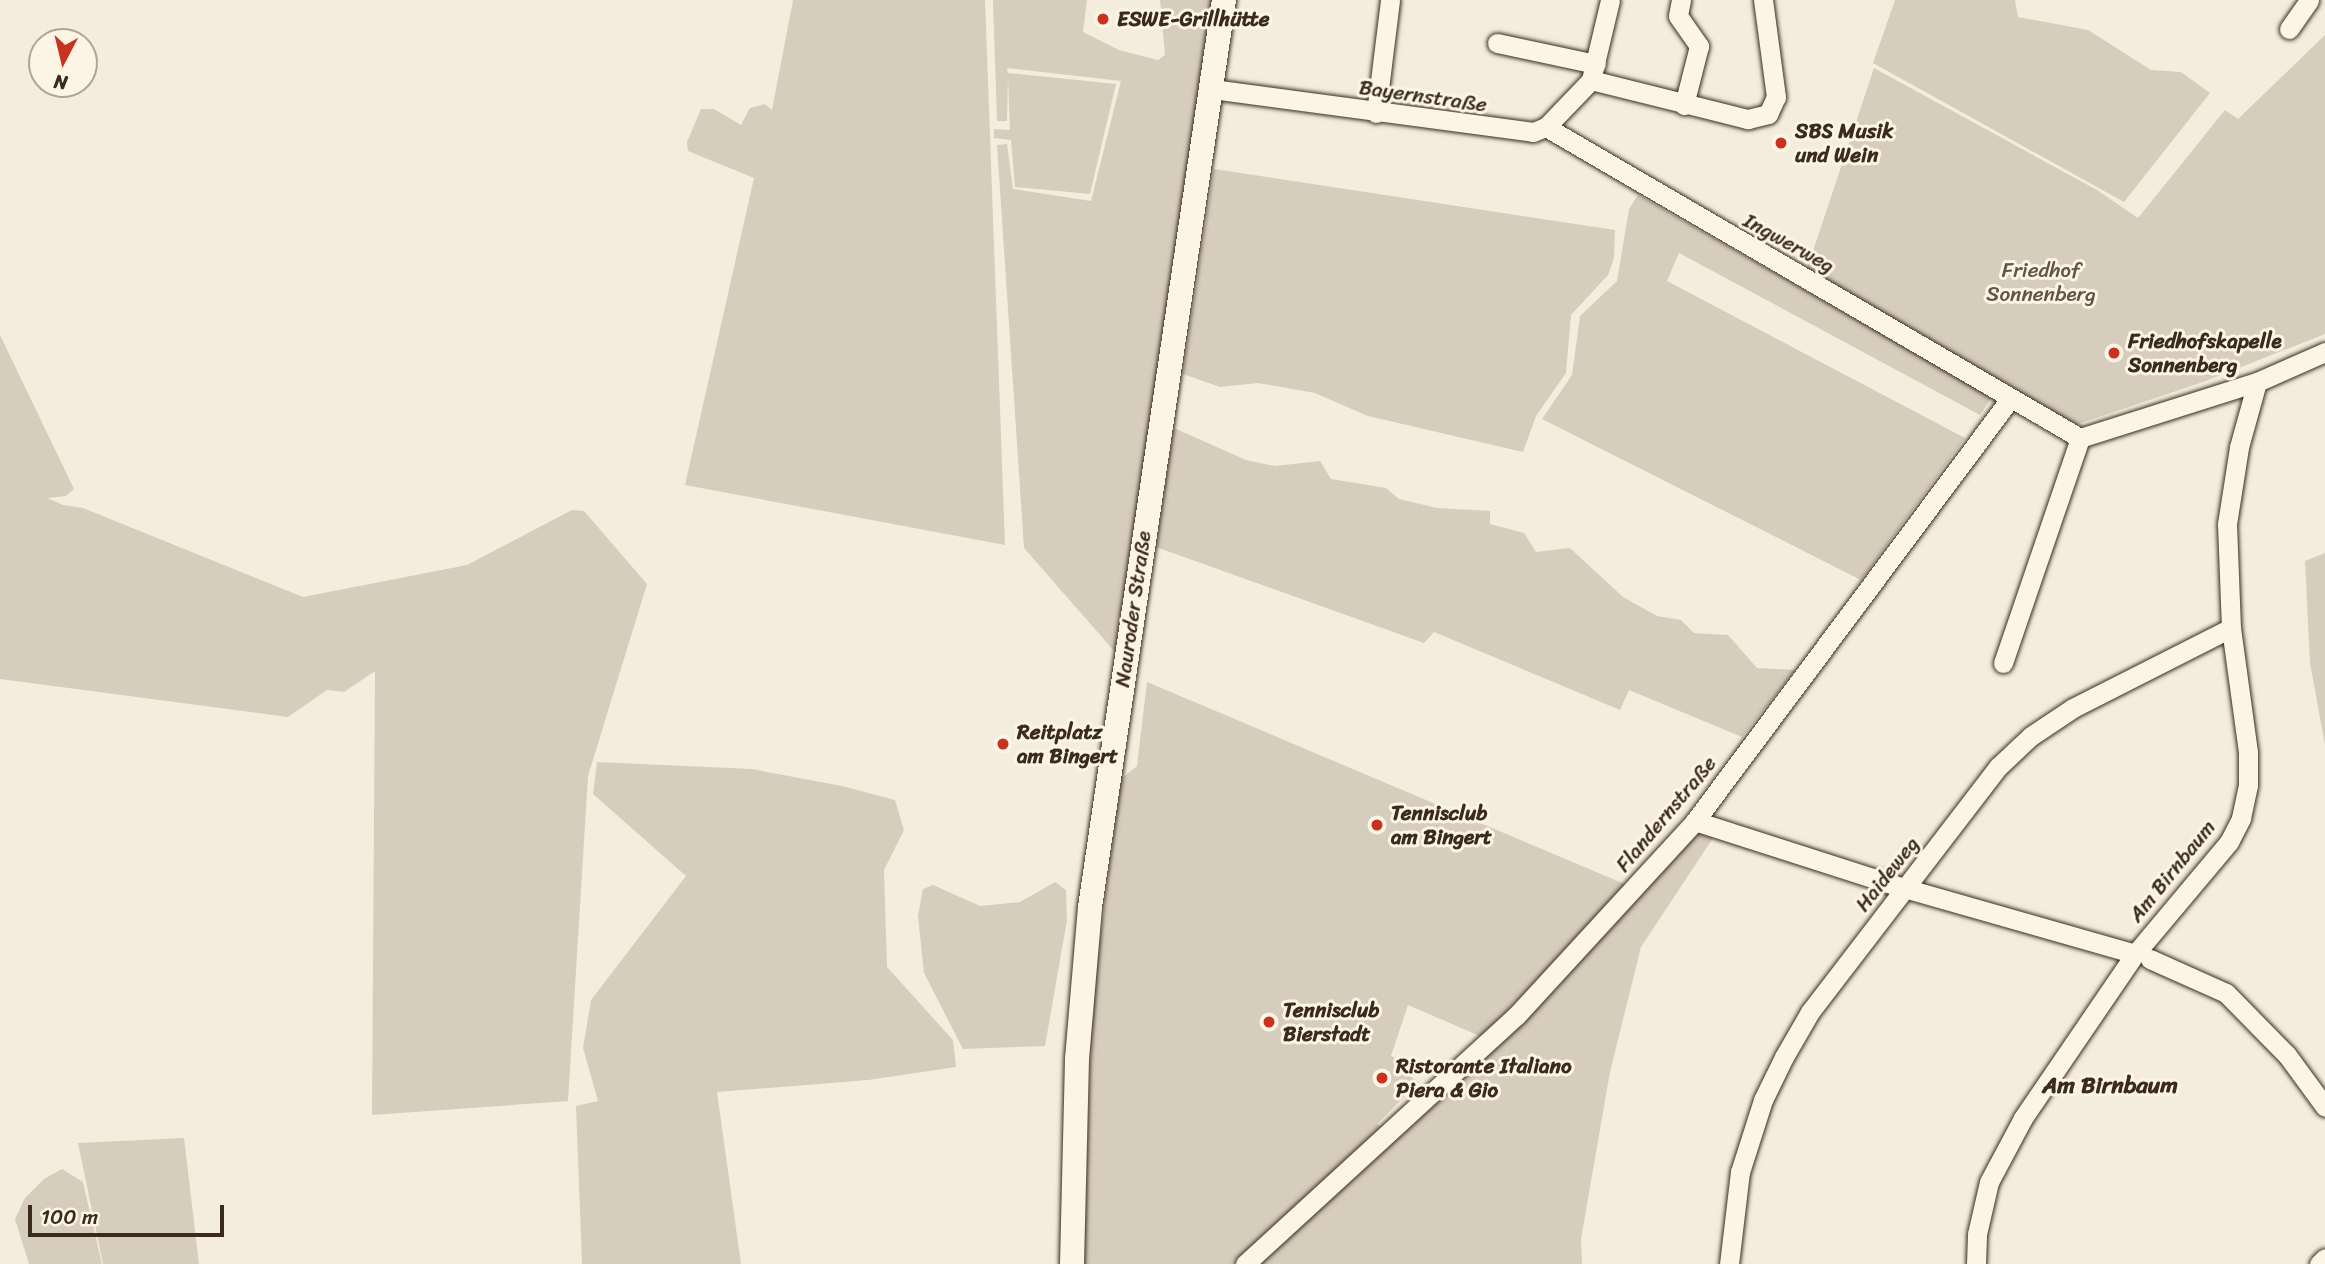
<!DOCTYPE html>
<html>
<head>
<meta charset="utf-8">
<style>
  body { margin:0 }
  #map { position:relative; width:2325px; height:1264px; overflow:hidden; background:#f4eddd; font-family:Sriracha,sans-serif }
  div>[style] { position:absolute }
  .green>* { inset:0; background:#d6cdbd }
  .roads { filter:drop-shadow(0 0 2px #3b2a1e) drop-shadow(0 0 2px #3b2a1e) }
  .minor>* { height:19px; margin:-9.5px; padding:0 9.5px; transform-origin:9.5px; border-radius:9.5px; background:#fcf5e5 }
  .major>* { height:24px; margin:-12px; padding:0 12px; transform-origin:12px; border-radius:12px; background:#fcf5e5 }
  .dots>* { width:19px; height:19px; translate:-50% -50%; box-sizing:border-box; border:4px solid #fcf5e5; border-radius:50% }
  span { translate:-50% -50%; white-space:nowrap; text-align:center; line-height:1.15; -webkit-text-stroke:6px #fcf5e5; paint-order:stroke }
  .poi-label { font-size:21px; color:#3b2a1e; font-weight:700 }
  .left { translate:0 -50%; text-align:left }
  .street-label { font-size:21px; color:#3b2a1e }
  .park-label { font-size:21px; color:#625346 }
  .neighbourhood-label { font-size:23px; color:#3b2a1e; font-weight:700 }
  .north { position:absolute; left:28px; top:28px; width:70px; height:70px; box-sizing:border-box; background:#fcf5e5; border:2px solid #afa495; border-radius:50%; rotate:187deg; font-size:19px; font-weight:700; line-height:28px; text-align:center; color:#3b2a1e }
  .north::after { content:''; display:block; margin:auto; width:24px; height:32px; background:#c8321e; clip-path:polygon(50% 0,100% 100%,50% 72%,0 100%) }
  .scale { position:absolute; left:28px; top:1205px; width:196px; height:32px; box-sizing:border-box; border:4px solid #3b2a1e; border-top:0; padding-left:9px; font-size:21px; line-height:24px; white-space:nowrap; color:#3b2a1e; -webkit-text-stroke:5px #fcf5e5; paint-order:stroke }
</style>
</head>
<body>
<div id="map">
  <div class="green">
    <i style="clip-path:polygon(793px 0,985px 0,1005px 545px,685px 485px,754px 178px,688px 151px,687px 142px,701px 109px,714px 109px,741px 125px,750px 108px,765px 104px,772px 110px)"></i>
    <i style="clip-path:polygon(993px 0,1087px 0,1083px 32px,1119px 50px,1158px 60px,1165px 55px,1160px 0,1215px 0,1115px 652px,1024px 548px,997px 145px,1007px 144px,1013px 189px,1091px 201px,1121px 81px,1007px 68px,1008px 73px,1116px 84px,1090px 194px,1015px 187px,1011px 140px,994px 138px,994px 129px,1010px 130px,1008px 78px,1007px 121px,997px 121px)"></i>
    <i style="clip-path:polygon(1895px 0,2015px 0,2018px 17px,2088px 30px,2151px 70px,2181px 72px,2210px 93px,2124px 202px,1873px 63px)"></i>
    <i style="clip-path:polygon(2325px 35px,2325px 334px,2206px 381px,2075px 425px,1807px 269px,1874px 68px,2097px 190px,2138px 218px,2225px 110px,2238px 119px)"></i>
    <i style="clip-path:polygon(1214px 169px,1615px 230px,1614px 258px,1608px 275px,1571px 315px,1566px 373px,1536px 416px,1523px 452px,1368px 416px,1315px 393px,1258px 383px,1220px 387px,1183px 374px)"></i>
    <i style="clip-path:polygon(1638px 195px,1992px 397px,1980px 415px,1679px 253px,1667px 281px,1965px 438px,1861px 580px,1542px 419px,1572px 375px,1580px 316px,1617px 281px,1629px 209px)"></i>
    <i style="clip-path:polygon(0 335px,74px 489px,66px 496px,47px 498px,63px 505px,83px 508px,303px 597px,467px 565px,572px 510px,584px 511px,647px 584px,588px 776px,568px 1101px,372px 1115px,375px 671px,344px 692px,327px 690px,288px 717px,0 679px)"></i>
    <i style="clip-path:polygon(1174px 428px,1246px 460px,1275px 466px,1320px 461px,1331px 479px,1386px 488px,1399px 499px,1437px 508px,1490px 511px,1490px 524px,1524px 533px,1536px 552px,1570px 548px,1623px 597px,1657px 616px,1681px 620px,1694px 633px,1728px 635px,1757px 668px,1795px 670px,1742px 737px,1629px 690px,1620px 710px,1434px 632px,1424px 643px,1156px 547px)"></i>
    <i style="clip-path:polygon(2325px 553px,2325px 745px,2310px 663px,2305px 561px)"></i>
    <i style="clip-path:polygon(1147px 682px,1627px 885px,1482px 1037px,1408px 1005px,1391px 1056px,1410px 1064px,1405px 1073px,1419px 1082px,1377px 1124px,1383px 1127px,1234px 1264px,1084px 1264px,1092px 1003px,1121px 779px,1137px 766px)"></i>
    <i style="clip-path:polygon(597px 762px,752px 769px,842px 786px,895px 800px,904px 830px,884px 870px,887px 967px,953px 1040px,956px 1067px,868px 1080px,717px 1092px,741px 1264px,582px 1264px,576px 1106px,598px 1101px,583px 1048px,591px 1000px,686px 876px,593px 794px)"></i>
    <i style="clip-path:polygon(1696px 829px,1713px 838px,1641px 947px,1610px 1072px,1581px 1239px,1582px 1264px,1255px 1264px)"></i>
    <i style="clip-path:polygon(1055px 882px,1066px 890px,1067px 920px,1045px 1046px,963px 1049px,924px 973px,918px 916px,923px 889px,933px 885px,980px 906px,1020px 902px)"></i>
    <i style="clip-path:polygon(184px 1138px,199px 1264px,103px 1264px,78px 1143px)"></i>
    <i style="clip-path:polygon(62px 1169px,83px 1182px,102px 1264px,29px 1264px,15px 1219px,25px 1198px,44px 1179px)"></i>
  </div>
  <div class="roads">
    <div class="minor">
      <i style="left:1681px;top:0;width:16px;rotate:101deg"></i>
      <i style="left:1678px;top:16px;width:37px;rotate:55deg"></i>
      <i style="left:1699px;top:46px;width:61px;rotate:104.3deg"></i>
      <i style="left:2289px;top:29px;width:35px;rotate:-55deg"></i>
      <i style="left:1497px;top:43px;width:101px;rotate:12deg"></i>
      <i style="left:1591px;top:80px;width:162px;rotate:14deg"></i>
      <i style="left:1748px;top:119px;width:21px;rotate:-14deg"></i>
      <i style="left:1768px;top:114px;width:19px;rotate:-65deg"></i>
      <i style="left:1776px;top:97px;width:98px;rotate:-97.6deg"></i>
      <i style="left:1212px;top:89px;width:324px;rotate:7.6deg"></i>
      <i style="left:1533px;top:132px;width:14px;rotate:-21deg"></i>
      <i style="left:1546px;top:127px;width:65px;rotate:-46.2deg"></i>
      <i style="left:1591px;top:80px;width:82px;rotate:-76.6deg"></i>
      <i style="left:1376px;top:113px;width:114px;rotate:-82.9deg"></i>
      <i style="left:1546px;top:127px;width:618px;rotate:30.22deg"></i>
      <i style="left:2080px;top:438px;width:186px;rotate:-17.6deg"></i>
      <i style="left:2257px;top:382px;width:74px;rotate:-23.8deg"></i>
      <i style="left:2003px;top:663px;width:238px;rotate:-71.1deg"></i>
      <i style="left:1695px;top:821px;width:219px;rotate:17.8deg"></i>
      <i style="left:1904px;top:888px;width:240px;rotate:15.9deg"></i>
      <i style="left:2150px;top:959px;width:83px;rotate:24.1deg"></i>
      <i style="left:2226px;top:993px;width:87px;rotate:45.5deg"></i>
      <i style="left:2287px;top:1055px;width:64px;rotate:53.8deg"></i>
      <i style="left:1245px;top:1264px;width:367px;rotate:-42.5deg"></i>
      <i style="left:1516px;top:1016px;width:265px;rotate:-47.4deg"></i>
      <i style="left:1695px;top:821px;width:527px;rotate:-53.26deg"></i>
      <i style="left:1729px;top:1264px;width:93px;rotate:-83.2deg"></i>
      <i style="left:1740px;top:1172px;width:76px;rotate:-72.3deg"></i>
      <i style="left:1763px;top:1100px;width:48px;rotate:-64deg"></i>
      <i style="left:1784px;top:1057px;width:52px;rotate:-60deg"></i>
      <i style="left:1810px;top:1012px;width:309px;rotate:-52.5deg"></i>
      <i style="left:1998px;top:767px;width:45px;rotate:-43.2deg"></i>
      <i style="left:2031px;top:736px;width:50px;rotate:-33.7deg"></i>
      <i style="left:2073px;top:708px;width:177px;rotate:-26.9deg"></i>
      <i style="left:1976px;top:1264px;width:30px;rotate:-88deg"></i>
      <i style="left:1977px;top:1234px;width:53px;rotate:-77deg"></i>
      <i style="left:1989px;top:1182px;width:72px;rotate:-62deg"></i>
      <i style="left:2023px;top:1118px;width:199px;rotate:-55.7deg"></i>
      <i style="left:2135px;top:954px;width:146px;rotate:-50deg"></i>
      <i style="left:2229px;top:842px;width:27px;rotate:-63deg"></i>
      <i style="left:2241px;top:818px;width:34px;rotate:-78deg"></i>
      <i style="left:2248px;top:785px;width:33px;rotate:-90deg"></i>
      <i style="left:2248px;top:752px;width:125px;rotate:-97.8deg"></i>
      <i style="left:2231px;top:628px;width:104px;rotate:-92.2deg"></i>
      <i style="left:2227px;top:524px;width:78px;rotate:-81.1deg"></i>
      <i style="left:2239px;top:447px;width:67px;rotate:-74.5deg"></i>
      <i style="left:2319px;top:1264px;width:8px;rotate:-45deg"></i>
    </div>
    <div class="major">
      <i style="left:1072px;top:1264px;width:205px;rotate:-88.6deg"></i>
      <i style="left:1077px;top:1059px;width:153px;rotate:-85.1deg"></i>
      <i style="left:1090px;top:907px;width:917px;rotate:-81.6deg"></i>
    </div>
  </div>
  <div class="dots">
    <i style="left:1103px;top:19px;background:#c8321e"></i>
    <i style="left:1781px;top:143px;background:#c8321e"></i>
    <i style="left:2114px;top:353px;background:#c8321e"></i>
    <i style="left:1003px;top:744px;background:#c8321e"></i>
    <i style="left:1377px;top:825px;background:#c8321e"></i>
    <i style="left:1269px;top:1022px;background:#c8321e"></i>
    <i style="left:1382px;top:1078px;background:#c8321e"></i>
  </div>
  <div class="poi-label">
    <span class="left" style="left:1117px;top:19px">ESWE-Grillhütte</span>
    <span class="left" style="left:1795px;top:143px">SBS Musik<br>und Wein</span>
    <span class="left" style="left:2128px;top:353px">Friedhofskapelle<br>Sonnenberg</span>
    <span class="left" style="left:1017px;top:744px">Reitplatz<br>am Bingert</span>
    <span class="left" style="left:1391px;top:825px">Tennisclub<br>am Bingert</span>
    <span class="left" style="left:1283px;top:1022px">Tennisclub<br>Bierstadt</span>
    <span class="left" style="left:1396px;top:1078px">Ristorante Italiano<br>Piera &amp; Gio</span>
  </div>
  <div class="street-label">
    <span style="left:1423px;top:96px;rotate:8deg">Bayernstraße</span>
    <span style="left:1789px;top:243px;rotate:29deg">Ingwerweg</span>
    <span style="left:1133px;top:609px;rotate:-82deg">Nauroder Straße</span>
    <span style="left:1666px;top:814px;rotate:-50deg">Flandernstraße</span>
    <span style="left:2172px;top:871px;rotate:-51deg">Am Birnbaum</span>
    <span style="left:1887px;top:874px;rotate:-52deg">Haideweg</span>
  </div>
  <div class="park-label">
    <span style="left:2041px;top:282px">Friedhof<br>Sonnenberg</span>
  </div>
  <div class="neighbourhood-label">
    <span style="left:2110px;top:1086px">Am Birnbaum</span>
  </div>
  <div class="north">N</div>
  <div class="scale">100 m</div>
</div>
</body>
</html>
